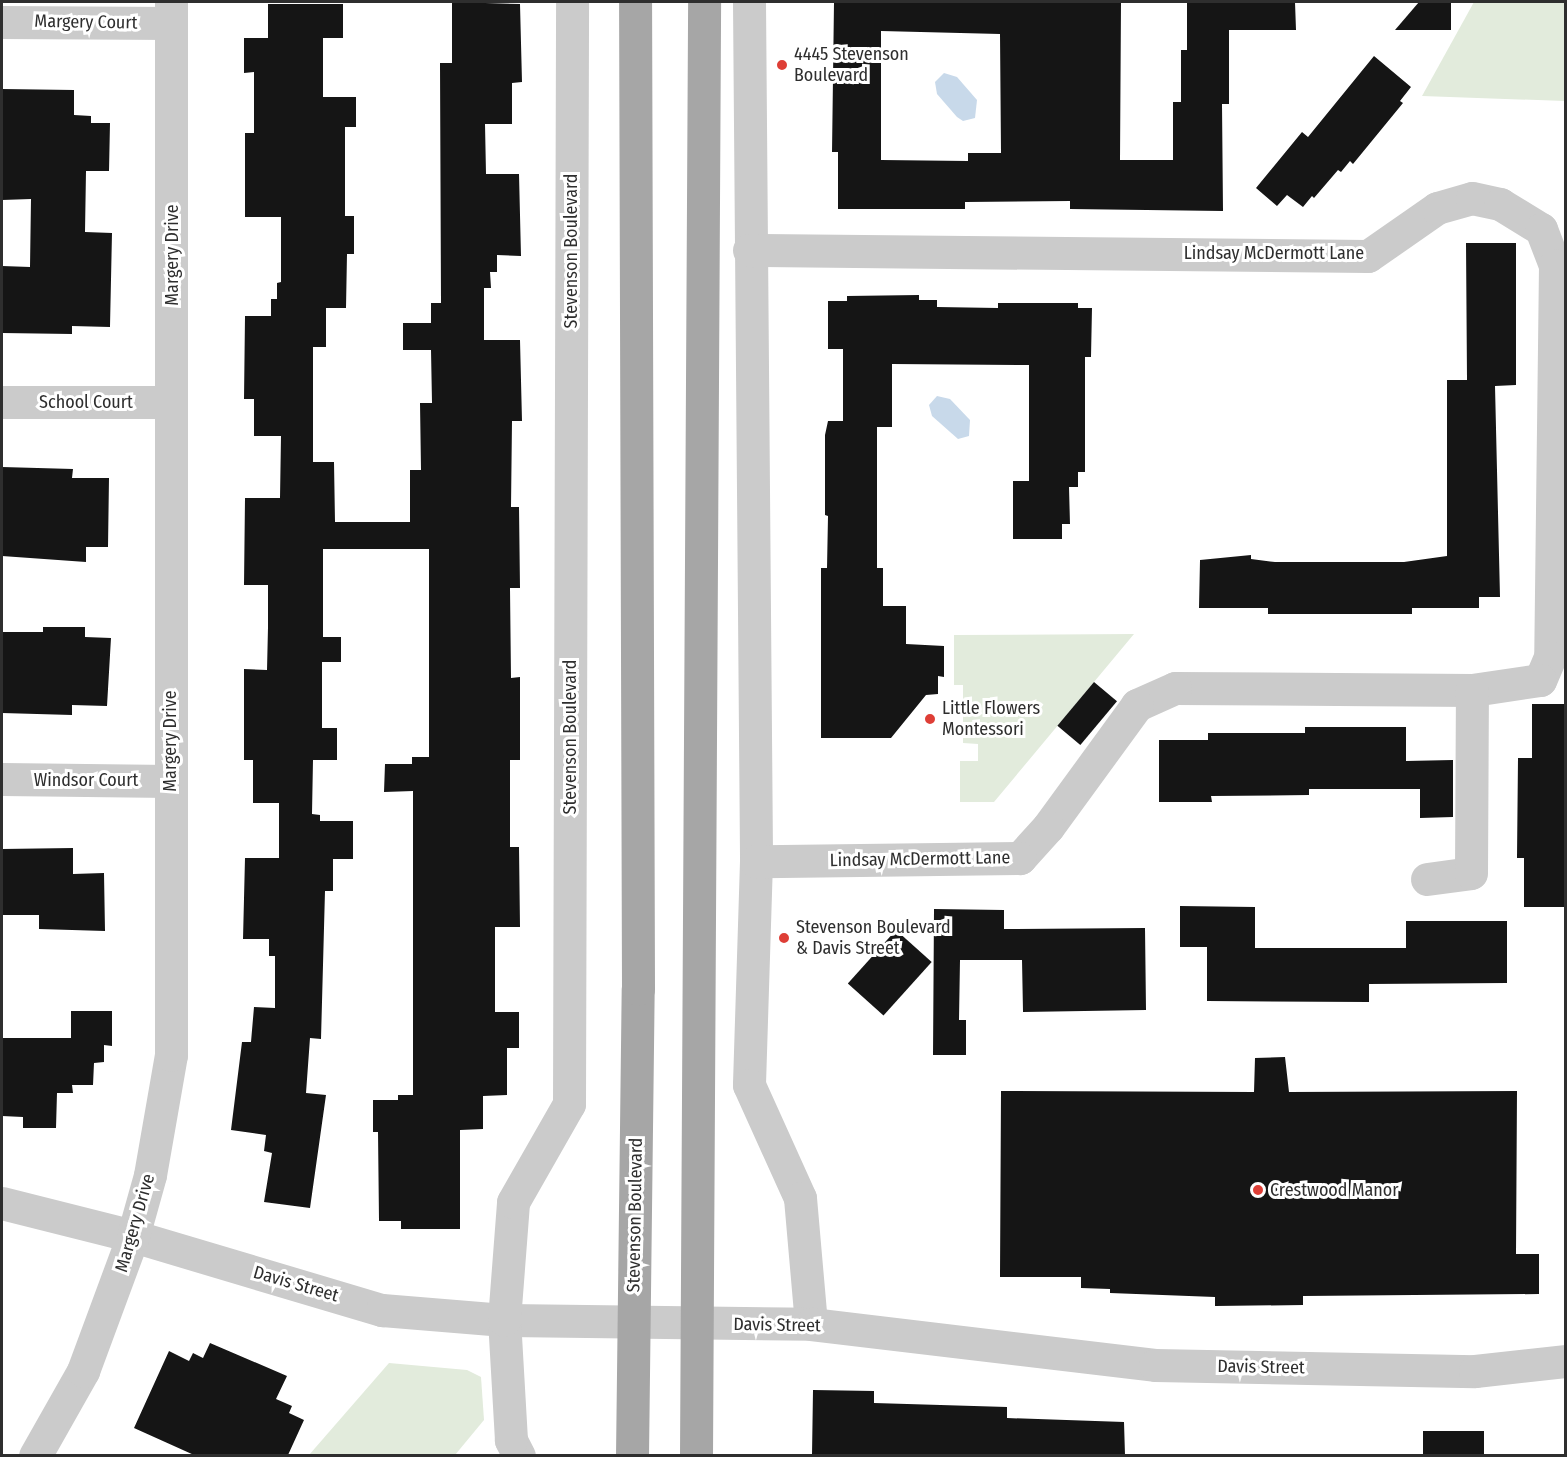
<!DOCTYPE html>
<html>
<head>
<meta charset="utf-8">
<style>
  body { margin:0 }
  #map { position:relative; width:1567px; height:1457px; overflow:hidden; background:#fff; font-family:"Fira Sans Condensed",sans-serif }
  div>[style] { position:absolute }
  .green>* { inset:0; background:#e2ebdc }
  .water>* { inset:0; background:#c8d9ea }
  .building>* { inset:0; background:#151515; transform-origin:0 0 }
  .street>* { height:33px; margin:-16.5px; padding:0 16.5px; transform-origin:16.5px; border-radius:16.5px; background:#cbcbcb }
  .primary>* { height:33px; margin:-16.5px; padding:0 16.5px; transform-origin:16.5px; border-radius:16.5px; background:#a6a6a6 }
  .dots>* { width:16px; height:16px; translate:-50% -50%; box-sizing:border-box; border:3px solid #fff; border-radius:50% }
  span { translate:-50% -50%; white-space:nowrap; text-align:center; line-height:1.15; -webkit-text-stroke:6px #fff; paint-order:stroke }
  .street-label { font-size:18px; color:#2e2e2e }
  .poi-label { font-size:18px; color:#2e2e2e }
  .left { translate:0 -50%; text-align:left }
  .frame { position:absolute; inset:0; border:3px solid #2e2e2e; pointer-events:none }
</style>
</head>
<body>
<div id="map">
  <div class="green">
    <i style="clip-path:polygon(1474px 2px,1565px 2px,1565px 101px,1422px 96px)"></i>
    <i style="clip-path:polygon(1134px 634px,994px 802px,960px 802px,960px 761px,978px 761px,978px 744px,963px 743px,963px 685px,954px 685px,954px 635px)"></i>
    <i style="clip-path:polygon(389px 1363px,467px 1370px,481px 1377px,484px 1420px,455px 1455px,309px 1455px)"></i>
  </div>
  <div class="water">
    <i style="clip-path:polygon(944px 73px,957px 77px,977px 100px,975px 118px,963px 121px,957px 117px,937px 94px,935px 82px)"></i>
    <i style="clip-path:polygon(937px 396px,950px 399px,970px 420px,969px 436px,958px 439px,932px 416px,929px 405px)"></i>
  </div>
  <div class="building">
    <i style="clip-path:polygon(452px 2px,520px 4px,522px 82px,512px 83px,512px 124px,485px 124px,486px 174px,519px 174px,521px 256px,497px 255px,497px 272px,490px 272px,491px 288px,484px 288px,484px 340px,520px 340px,522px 421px,512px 421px,511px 507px,519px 507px,520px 588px,510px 588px,511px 678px,520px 677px,520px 760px,510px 760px,510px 847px,519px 847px,520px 927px,495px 927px,495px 1012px,519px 1012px,519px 1048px,507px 1048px,507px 1095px,483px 1096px,483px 1129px,460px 1130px,460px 1229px,401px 1229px,401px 1221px,379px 1221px,378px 1132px,373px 1132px,373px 1100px,398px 1100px,398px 1095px,413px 1095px,413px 791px,384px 792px,385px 764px,412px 764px,412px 757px,429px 757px,429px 549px,323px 549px,323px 637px,341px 637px,341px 662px,322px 662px,322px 728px,337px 728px,337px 760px,313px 760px,312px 814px,320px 815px,320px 821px,353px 821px,353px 859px,333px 859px,333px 891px,325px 891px,321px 1039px,310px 1038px,306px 1093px,326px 1095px,310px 1208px,264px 1202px,272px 1153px,264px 1151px,266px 1135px,231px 1130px,242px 1042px,251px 1042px,254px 1007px,275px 1008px,275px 956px,269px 956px,269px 939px,243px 939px,245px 858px,279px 858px,279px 803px,253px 803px,253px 760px,244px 760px,244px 669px,267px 670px,268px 627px,268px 585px,244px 585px,245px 498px,280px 498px,281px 436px,254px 436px,254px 399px,244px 399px,245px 316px,271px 316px,271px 299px,277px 299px,277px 283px,281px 282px,281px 217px,245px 217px,245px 133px,254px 133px,254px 72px,244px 73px,244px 38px,268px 38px,268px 4px,343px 4px,343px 38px,323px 38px,323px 97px,356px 97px,356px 127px,345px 127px,345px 216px,354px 216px,354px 254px,347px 254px,346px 308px,326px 308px,326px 347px,313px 347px,313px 462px,334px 462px,335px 522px,410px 522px,410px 470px,421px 470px,420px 403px,432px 403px,431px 350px,403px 350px,403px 323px,431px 323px,431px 303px,441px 303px,440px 63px,452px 63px)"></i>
    <i style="clip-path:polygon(evenodd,834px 2px,1121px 2px,1120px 160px,1173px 160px,1173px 102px,1181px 102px,1181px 50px,1187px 50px,1187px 2px,1295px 2px,1296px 30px,1229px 30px,1229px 104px,1222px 104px,1223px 211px,1070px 209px,1070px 201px,965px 202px,965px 209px,838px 209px,838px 152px,832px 152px,834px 2px,881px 31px,1000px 34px,1001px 153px,968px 153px,968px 161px,881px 160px,881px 31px)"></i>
    <i style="clip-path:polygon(1419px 2px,1451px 2px,1451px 30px,1395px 30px)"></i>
    <i style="clip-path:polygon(1374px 56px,1411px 87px,1400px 101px,1403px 103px,1353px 164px,1350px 161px,1341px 172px,1338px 170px,1314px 198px,1312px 196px,1303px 207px,1287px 195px,1277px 206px,1256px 188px,1302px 132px,1308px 137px)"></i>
    <i style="clip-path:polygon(2px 89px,74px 90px,74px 115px,91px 116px,91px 123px,110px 123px,109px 171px,86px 171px,85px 232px,112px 233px,110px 327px,72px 326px,72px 334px,2px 333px,2px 266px,30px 267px,31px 199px,2px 200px)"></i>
    <i style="clip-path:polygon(1466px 243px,1516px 243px,1516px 385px,1495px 386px,1500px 597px,1479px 597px,1479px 608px,1412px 608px,1412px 614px,1268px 614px,1268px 608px,1199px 608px,1200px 560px,1251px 555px,1251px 559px,1275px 562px,1404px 562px,1447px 556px,1447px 380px,1467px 380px)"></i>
    <i style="clip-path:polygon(919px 295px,919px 300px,937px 300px,937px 307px,998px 308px,998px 303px,1078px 303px,1078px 308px,1092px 308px,1091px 357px,1085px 357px,1085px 472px,1078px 472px,1078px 487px,1069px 487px,1070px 524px,1062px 524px,1062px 539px,1013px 539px,1013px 481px,1029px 481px,1029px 365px,892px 364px,892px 427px,877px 427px,877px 568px,883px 568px,883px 606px,906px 606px,906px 644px,944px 646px,944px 677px,938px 676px,938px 694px,926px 695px,891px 738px,821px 738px,821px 568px,827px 568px,828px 516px,825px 515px,825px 435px,828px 421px,843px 421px,843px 349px,828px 349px,828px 301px,847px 301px,847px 296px)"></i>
    <i style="clip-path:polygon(2px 467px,73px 469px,72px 478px,109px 478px,108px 547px,86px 547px,86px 562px,2px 556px)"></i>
    <i style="clip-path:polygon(43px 627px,85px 627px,85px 637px,111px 638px,107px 706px,72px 705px,72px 715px,2px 713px,2px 632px,43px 632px)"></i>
    <i style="left:1094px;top:682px;width:30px;height:57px;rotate:40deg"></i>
    <i style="clip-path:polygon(1532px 704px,1566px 704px,1566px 907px,1524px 907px,1524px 858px,1517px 858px,1518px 758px,1532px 758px)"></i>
    <i style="clip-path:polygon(1305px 727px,1406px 727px,1406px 761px,1453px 760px,1453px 817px,1420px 818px,1420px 789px,1309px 789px,1309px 795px,1211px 796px,1212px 802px,1159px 802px,1159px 740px,1208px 740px,1208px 733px,1305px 733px)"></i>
    <i style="clip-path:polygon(73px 848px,73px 874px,104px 873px,105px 931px,39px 929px,39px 915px,2px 915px,2px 849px)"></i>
    <i style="clip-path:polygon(1180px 906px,1255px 907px,1255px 948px,1406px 948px,1406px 921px,1507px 921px,1507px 983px,1369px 984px,1369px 1002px,1207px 1001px,1207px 947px,1180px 947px)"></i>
    <i style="clip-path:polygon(934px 909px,1004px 910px,1004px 929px,1145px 928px,1146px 1010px,1023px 1012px,1022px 960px,960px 960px,959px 1020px,966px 1020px,966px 1055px,933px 1055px)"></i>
    <i style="left:896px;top:930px;width:48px;height:72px;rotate:42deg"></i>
    <i style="clip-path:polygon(71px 1011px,112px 1011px,112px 1046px,104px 1045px,104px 1062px,94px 1063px,93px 1085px,72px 1085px,73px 1093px,57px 1093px,56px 1128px,23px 1128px,23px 1117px,2px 1116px,2px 1038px,71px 1038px)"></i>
    <i style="clip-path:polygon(1285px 1057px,1289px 1092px,1517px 1091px,1516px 1254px,1539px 1254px,1539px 1294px,1303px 1296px,1303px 1305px,1215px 1306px,1215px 1297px,1110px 1293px,1110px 1289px,1081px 1288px,1081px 1277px,1000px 1277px,1001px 1091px,1254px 1092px,1255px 1058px)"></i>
    <i style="clip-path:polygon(210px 1343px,287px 1376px,276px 1399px,292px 1406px,289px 1413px,304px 1420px,288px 1455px,194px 1455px,134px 1428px,169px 1351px,189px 1361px,193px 1353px,203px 1358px)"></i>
    <i style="clip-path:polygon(813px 1390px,874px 1391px,874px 1403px,1007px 1407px,1007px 1418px,1124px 1422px,1125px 1455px,812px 1455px)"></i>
    <i style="left:1423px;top:1431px;width:61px;height:24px"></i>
  </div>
  <div class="street">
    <i style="left:749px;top:2px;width:859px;rotate:89.53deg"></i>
    <i style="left:756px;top:861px;width:224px;rotate:91.8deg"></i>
    <i style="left:749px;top:1085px;width:124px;rotate:65.7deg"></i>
    <i style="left:800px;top:1198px;width:126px;rotate:85deg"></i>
    <i style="left:2px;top:22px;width:169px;rotate:0.3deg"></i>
    <i style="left:749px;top:250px;width:619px;rotate:0.56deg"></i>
    <i style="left:1368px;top:256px;width:84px;rotate:-34.8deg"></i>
    <i style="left:1437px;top:208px;width:36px;rotate:-16deg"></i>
    <i style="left:1472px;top:198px;width:29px;rotate:12deg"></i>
    <i style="left:1500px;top:204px;width:48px;rotate:31.4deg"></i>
    <i style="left:1541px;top:229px;width:39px;rotate:69deg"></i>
    <i style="left:1555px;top:265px;width:392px;rotate:90.7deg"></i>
    <i style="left:1550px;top:657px;width:25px;rotate:113deg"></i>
    <i style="left:1540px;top:680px;width:69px;rotate:171.6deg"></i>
    <i style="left:1472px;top:690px;width:297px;rotate:-179.6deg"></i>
    <i style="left:1175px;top:688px;width:42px;rotate:155.9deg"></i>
    <i style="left:1137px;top:705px;width:151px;rotate:126.1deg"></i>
    <i style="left:1048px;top:827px;width:42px;rotate:132.1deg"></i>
    <i style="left:1020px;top:858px;width:264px;rotate:179.3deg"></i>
    <i style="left:2px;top:402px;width:168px"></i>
    <i style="left:2px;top:779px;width:168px;rotate:0.7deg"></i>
    <i style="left:1427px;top:879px;width:44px;rotate:-7.8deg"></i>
    <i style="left:1471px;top:873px;width:183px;rotate:-89.7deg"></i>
    <i style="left:2px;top:1203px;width:135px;rotate:14.1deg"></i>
    <i style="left:133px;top:1236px;width:260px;rotate:16.6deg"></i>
    <i style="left:382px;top:1310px;width:122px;rotate:4.7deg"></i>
    <i style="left:504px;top:1320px;width:307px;rotate:0.7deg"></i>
    <i style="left:811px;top:1324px;width:346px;rotate:6.8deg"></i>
    <i style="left:1155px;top:1365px;width:320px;rotate:1.1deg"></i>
    <i style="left:1475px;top:1371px;width:92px;rotate:-6.3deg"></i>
    <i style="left:35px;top:1456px;width:98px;rotate:-60.5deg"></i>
    <i style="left:83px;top:1371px;width:144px;rotate:-69.7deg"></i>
    <i style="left:133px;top:1236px;width:63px;rotate:-74.4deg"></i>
    <i style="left:150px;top:1175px;width:122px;rotate:-80.1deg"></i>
    <i style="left:171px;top:1055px;width:1053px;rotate:-90deg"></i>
    <i style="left:519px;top:1456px;width:18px;rotate:-117deg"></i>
    <i style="left:511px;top:1440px;width:120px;rotate:-93.3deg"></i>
    <i style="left:504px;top:1320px;width:118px;rotate:-85.6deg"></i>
    <i style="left:513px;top:1202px;width:113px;rotate:-60.3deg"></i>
    <i style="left:569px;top:1104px;width:1102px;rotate:-89.84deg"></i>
  </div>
  <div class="primary">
    <i style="left:632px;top:1456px;width:467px;rotate:-89.3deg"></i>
    <i style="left:638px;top:989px;width:987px;rotate:-90.17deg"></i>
    <i style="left:696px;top:1456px;width:1454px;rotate:-89.68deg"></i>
  </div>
  <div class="dots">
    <i style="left:782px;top:65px;background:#de3e36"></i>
    <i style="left:930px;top:719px;background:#de3e36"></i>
    <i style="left:784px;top:938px;background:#de3e36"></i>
    <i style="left:1258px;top:1190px;background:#de3e36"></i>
  </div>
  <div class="street-label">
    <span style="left:86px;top:22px;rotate:1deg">Margery Court</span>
    <span style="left:571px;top:251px;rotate:-90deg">Stevenson Boulevard</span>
    <span style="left:1274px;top:253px">Lindsay McDermott Lane</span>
    <span style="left:172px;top:255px;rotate:-90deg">Margery Drive</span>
    <span style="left:86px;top:402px">School Court</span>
    <span style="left:570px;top:737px;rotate:-90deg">Stevenson Boulevard</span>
    <span style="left:170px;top:741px;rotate:-90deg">Margery Drive</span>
    <span style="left:86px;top:780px">Windsor Court</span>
    <span style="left:920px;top:859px;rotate:-1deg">Lindsay McDermott Lane</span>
    <span style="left:635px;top:1215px;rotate:-89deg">Stevenson Boulevard</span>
    <span style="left:135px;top:1223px;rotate:-74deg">Margery Drive</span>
    <span style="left:296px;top:1284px;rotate:16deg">Davis Street</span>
    <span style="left:777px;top:1325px;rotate:1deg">Davis Street</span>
    <span style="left:1261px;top:1367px;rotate:1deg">Davis Street</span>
  </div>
  <div class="poi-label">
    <span class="left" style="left:794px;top:65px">4445 Stevenson<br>Boulevard</span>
    <span class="left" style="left:942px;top:719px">Little Flowers<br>Montessori</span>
    <span class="left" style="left:796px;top:938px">Stevenson Boulevard<br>&amp; Davis Street</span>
    <span class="left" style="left:1270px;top:1190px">Crestwood Manor</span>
  </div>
  <div class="frame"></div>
</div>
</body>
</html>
